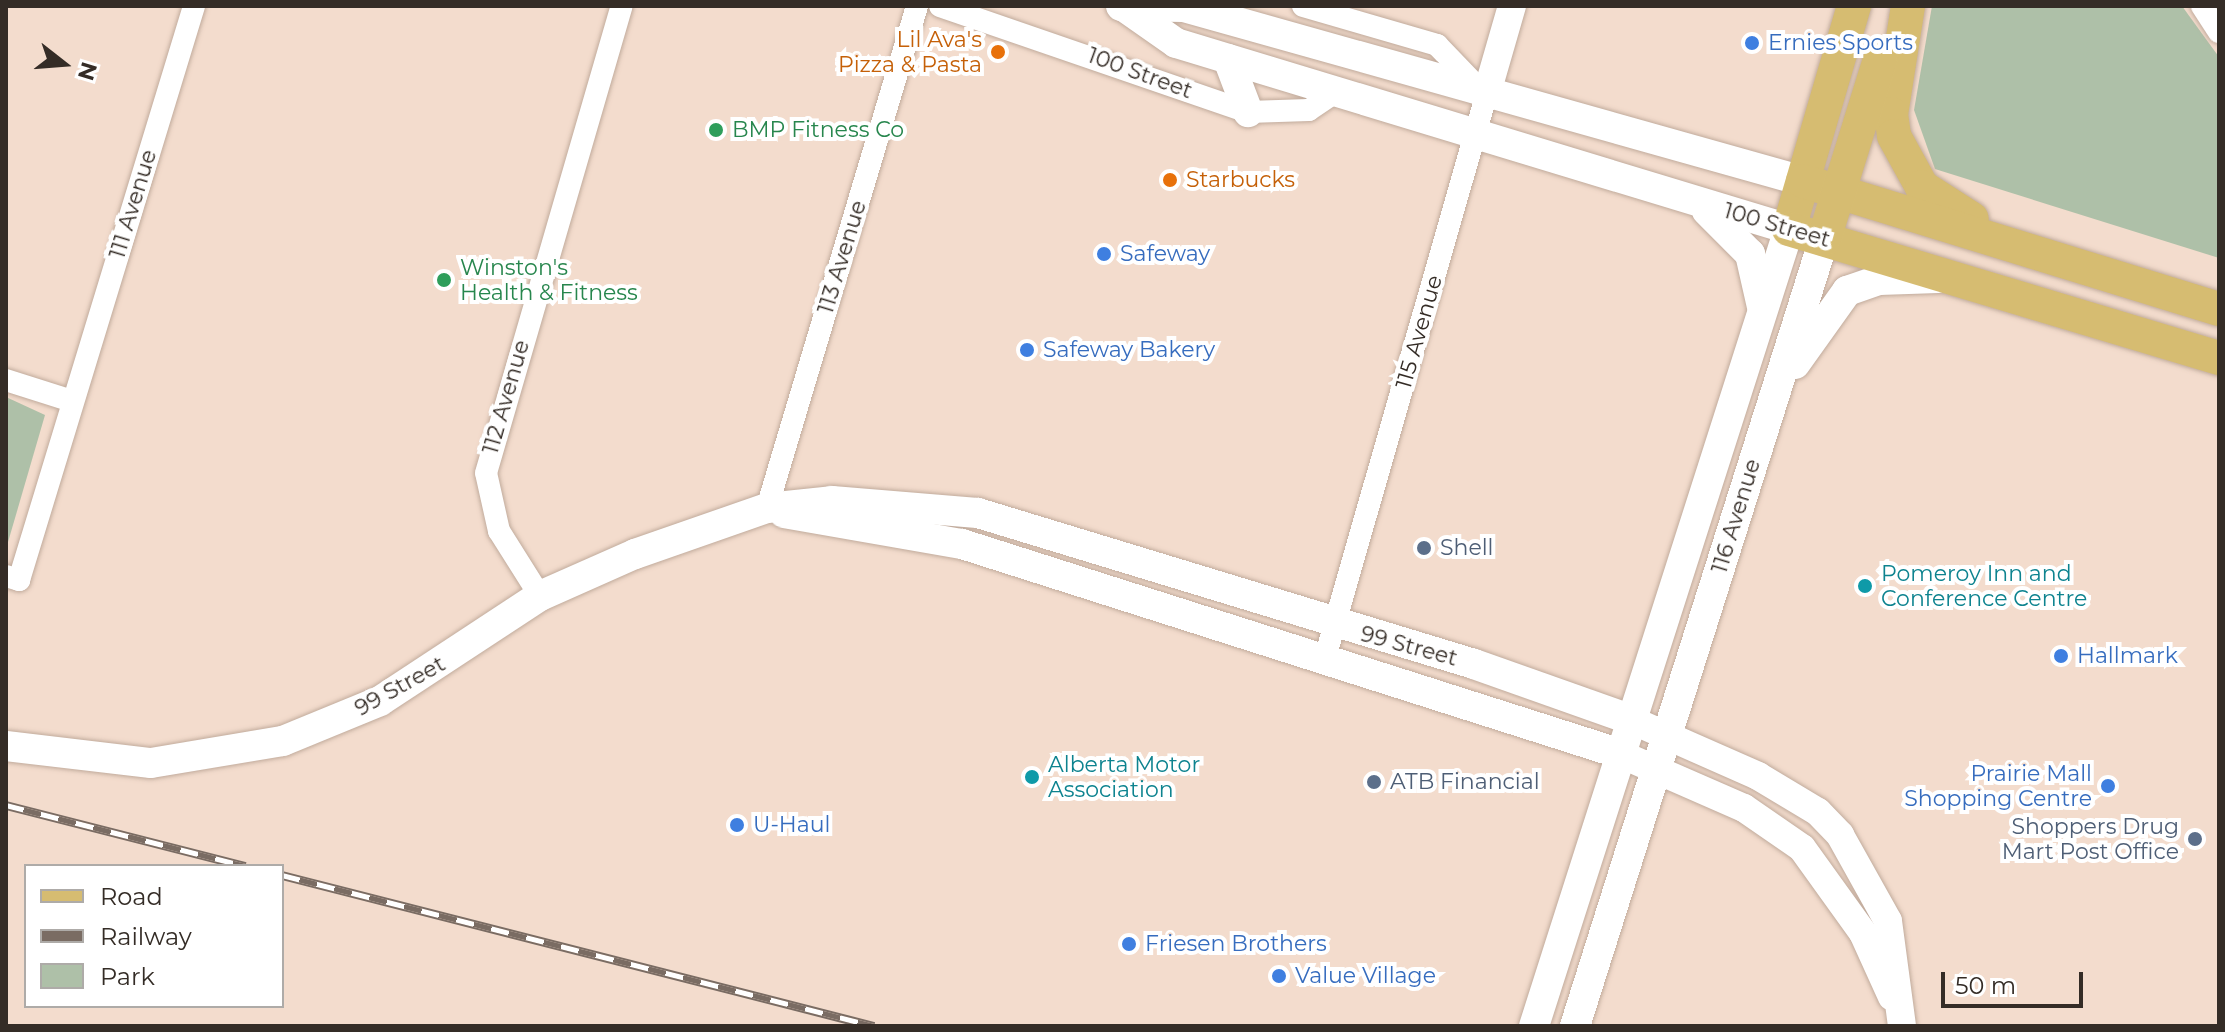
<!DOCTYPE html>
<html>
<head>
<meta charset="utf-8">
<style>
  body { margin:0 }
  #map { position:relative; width:2225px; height:1032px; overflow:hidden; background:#f3dccd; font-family:Montserrat,sans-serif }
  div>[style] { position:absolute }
  .green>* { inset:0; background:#aec0a8 }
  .roads { filter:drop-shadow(0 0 2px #c1ab9c) drop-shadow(0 0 2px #c1ab9c) }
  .minor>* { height:22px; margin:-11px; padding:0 11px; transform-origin:11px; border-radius:11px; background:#fff }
  .tertiary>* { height:28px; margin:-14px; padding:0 14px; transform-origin:14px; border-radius:14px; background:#fff }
  .secondary>* { height:30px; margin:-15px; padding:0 15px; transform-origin:15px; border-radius:15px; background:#fff }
  .primary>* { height:34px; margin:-17px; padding:0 17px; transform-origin:17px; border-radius:17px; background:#d6bc71 }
  .rail>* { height:9px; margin-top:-4.5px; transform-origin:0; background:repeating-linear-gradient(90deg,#fff 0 18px,#7a6c63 0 36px); box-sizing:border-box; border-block:2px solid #7a6c63 }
  .dots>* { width:22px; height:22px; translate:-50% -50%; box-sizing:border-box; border:4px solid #fff; border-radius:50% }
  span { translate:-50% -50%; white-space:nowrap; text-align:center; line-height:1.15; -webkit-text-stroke:8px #fff; paint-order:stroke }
  .food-label { font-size:22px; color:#c56008 }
  .right { translate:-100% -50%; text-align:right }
  .left { translate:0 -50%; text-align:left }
  .shop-label { font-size:22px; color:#366cbe }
  .street-label { font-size:22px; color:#342c26 }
  .leisure-label { font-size:22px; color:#27864d }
  .service-label { font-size:22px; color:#4e5e75 }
  .culture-label { font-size:22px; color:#0d838f }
  .frame { position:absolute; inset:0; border:8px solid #342c26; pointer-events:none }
  .legend { position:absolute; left:24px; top:864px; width:260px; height:144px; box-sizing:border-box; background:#fff; border:2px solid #aeaba8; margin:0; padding:10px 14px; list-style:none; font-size:24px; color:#342c26 }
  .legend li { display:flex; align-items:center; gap:16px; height:40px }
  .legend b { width:40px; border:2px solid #aeaba8 }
  .north { position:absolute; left:24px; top:24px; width:80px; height:80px; -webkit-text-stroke:6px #fff; paint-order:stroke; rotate:107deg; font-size:22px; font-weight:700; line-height:32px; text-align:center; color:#342c26 }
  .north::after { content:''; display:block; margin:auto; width:28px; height:36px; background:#342c26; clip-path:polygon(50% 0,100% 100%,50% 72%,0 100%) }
  .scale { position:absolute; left:1941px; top:972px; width:142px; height:36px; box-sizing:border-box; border:4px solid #342c26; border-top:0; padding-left:10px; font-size:24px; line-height:28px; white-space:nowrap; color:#342c26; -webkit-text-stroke:6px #fff; paint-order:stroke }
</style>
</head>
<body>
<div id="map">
  <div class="green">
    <i style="clip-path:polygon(1932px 6px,2182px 6px,2219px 57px,2219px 258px,1935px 169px,1914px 110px)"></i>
    <i style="clip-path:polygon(6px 397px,45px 415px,6px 549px)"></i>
  </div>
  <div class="roads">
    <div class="minor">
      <i style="left:940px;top:6px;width:326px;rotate:19deg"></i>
      <i style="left:1248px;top:112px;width:61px;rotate:-1.9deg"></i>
      <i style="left:1309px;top:110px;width:34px;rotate:-34deg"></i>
      <i style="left:1303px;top:6px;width:140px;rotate:16.2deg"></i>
      <i style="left:1437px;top:45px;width:71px;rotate:46.1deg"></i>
      <i style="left:1486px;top:96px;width:585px;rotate:105.99deg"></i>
      <i style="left:2202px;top:6px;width:31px;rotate:57deg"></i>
      <i style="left:6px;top:380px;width:69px;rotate:17.7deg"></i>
      <i style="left:767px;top:508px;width:524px;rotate:-73.36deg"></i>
      <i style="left:6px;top:576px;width:14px;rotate:17deg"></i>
      <i style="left:19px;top:580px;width:600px;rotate:-73.04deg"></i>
      <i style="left:540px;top:596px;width:77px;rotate:-122.2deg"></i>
      <i style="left:499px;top:531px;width:59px;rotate:-102.6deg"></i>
      <i style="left:486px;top:473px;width:486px;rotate:-73.8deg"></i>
    </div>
    <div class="tertiary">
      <i style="left:1486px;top:96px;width:94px;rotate:-73.9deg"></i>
      <i style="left:1629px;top:719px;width:141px;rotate:23.8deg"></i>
      <i style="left:1758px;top:776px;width:70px;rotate:31deg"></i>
      <i style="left:1818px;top:812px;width:32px;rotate:46deg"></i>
      <i style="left:1840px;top:835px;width:98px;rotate:60.8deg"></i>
      <i style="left:1888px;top:921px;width:106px;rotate:82.4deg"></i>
      <i style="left:1618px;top:753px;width:137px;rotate:23.6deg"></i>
      <i style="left:1744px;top:808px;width:70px;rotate:34.6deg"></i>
      <i style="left:1802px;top:848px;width:105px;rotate:54.3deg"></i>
      <i style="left:1863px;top:933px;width:70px;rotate:65.6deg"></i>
    </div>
    <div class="secondary">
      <i style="left:1121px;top:6px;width:63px;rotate:0.9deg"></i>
      <i style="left:1184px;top:7px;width:643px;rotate:15.7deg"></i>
      <i style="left:1126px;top:8px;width:61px;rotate:35deg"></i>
      <i style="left:1176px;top:43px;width:641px;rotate:16.88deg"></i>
      <i style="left:1789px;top:229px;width:837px;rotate:107.74deg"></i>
      <i style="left:1228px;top:59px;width:57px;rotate:69.3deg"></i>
      <i style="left:1707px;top:211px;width:61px;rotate:45deg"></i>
      <i style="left:1750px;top:254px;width:54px;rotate:77.2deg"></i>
      <i style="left:1795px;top:364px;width:90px;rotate:-54.5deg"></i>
      <i style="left:1847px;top:291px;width:34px;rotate:-19deg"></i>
      <i style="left:1879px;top:280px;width:59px;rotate:-1.9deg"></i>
      <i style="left:784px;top:513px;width:181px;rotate:9.9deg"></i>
      <i style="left:962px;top:544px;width:688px;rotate:17.67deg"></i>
      <i style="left:6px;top:746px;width:146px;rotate:6.7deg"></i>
      <i style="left:151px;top:763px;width:134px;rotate:-9.5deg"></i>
      <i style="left:283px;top:741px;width:105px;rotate:-22.4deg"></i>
      <i style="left:380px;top:701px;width:191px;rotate:-33.3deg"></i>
      <i style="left:540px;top:596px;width:104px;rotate:-23.9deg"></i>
      <i style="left:635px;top:554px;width:140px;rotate:-19.2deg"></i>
      <i style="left:767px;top:508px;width:65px;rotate:-6.1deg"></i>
      <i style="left:832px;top:501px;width:146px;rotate:4.7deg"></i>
      <i style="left:978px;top:513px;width:518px;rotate:16.93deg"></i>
      <i style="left:1474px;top:664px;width:164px;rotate:19.5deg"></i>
      <i style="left:1575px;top:1026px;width:825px;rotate:-72.44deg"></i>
    </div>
    <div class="primary">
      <i style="left:1854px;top:6px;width:232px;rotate:106.3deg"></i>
      <i style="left:1789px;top:229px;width:449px;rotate:16.7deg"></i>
      <i style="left:1908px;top:6px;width:109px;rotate:98.9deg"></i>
      <i style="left:1891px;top:114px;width:22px;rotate:82deg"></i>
      <i style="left:1894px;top:136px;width:58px;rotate:61.2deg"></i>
      <i style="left:1922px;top:187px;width:59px;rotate:32.6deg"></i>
      <i style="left:1803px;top:181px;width:435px;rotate:17.1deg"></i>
      <i style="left:1824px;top:239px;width:192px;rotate:-72.7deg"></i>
    </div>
  </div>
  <div class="rail">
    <i style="left:6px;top:805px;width:247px;rotate:14.3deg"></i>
    <i style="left:282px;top:875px;width:611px;rotate:14.31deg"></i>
  </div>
  <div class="dots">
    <i style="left:1752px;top:43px;background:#3f7fe0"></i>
    <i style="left:998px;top:52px;background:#e8710a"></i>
    <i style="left:716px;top:130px;background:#2e9e5b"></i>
    <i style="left:1170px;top:180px;background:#e8710a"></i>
    <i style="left:1104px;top:254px;background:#3f7fe0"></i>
    <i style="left:444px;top:280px;background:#2e9e5b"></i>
    <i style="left:1027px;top:350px;background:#3f7fe0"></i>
    <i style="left:1424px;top:548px;background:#5c6f8a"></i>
    <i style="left:1865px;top:586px;background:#0f9aa8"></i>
    <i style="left:2061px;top:656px;background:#3f7fe0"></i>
    <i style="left:1032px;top:777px;background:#0f9aa8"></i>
    <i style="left:1374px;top:782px;background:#5c6f8a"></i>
    <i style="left:2108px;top:786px;background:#3f7fe0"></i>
    <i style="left:737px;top:825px;background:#3f7fe0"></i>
    <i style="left:2195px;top:839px;background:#5c6f8a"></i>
    <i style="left:1129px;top:944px;background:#3f7fe0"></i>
    <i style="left:1279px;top:976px;background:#3f7fe0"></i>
  </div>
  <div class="food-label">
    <span class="right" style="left:982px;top:52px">Lil Ava's<br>Pizza &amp; Pasta</span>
    <span class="left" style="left:1186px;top:180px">Starbucks</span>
  </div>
  <div class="shop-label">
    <span class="left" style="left:1768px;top:43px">Ernies Sports</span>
    <span class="left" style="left:1120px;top:254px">Safeway</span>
    <span class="left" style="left:1043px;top:350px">Safeway Bakery</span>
    <span class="left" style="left:2077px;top:656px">Hallmark</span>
    <span class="right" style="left:2092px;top:786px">Prairie Mall<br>Shopping Centre</span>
    <span class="left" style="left:753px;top:825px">U-Haul</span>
    <span class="left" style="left:1145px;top:944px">Friesen Brothers</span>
    <span class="left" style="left:1295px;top:976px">Value Village</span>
  </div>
  <div class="street-label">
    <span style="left:1140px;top:73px;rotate:20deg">100 Street</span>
    <span style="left:133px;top:204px;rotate:-73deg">111 Avenue</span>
    <span style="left:1777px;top:225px;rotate:16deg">100 Street</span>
    <span style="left:842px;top:257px;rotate:-73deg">113 Avenue</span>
    <span style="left:1419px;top:332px;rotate:-74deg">115 Avenue</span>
    <span style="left:506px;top:397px;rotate:-74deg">112 Avenue</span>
    <span style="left:1736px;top:516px;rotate:-73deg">116 Avenue</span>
    <span style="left:1409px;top:646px;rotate:15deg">99 Street</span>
    <span style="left:400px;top:686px;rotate:-29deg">99 Street</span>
  </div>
  <div class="leisure-label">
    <span class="left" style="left:732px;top:130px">BMP Fitness Co</span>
    <span class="left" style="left:460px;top:280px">Winston's<br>Health &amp; Fitness</span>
  </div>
  <div class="service-label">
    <span class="left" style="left:1440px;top:548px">Shell</span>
    <span class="left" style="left:1390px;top:782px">ATB Financial</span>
    <span class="right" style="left:2179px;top:839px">Shoppers Drug<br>Mart Post Office</span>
  </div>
  <div class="culture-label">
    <span class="left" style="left:1881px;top:586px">Pomeroy Inn and<br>Conference Centre</span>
    <span class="left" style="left:1048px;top:777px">Alberta Motor<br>Association</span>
  </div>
  <div class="frame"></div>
  <ul class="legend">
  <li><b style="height:10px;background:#d6bc71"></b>Road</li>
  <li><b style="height:10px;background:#7a6c63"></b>Railway</li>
  <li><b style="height:22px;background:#aec0a8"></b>Park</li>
  </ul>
  <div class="north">N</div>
  <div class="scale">50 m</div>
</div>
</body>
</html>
